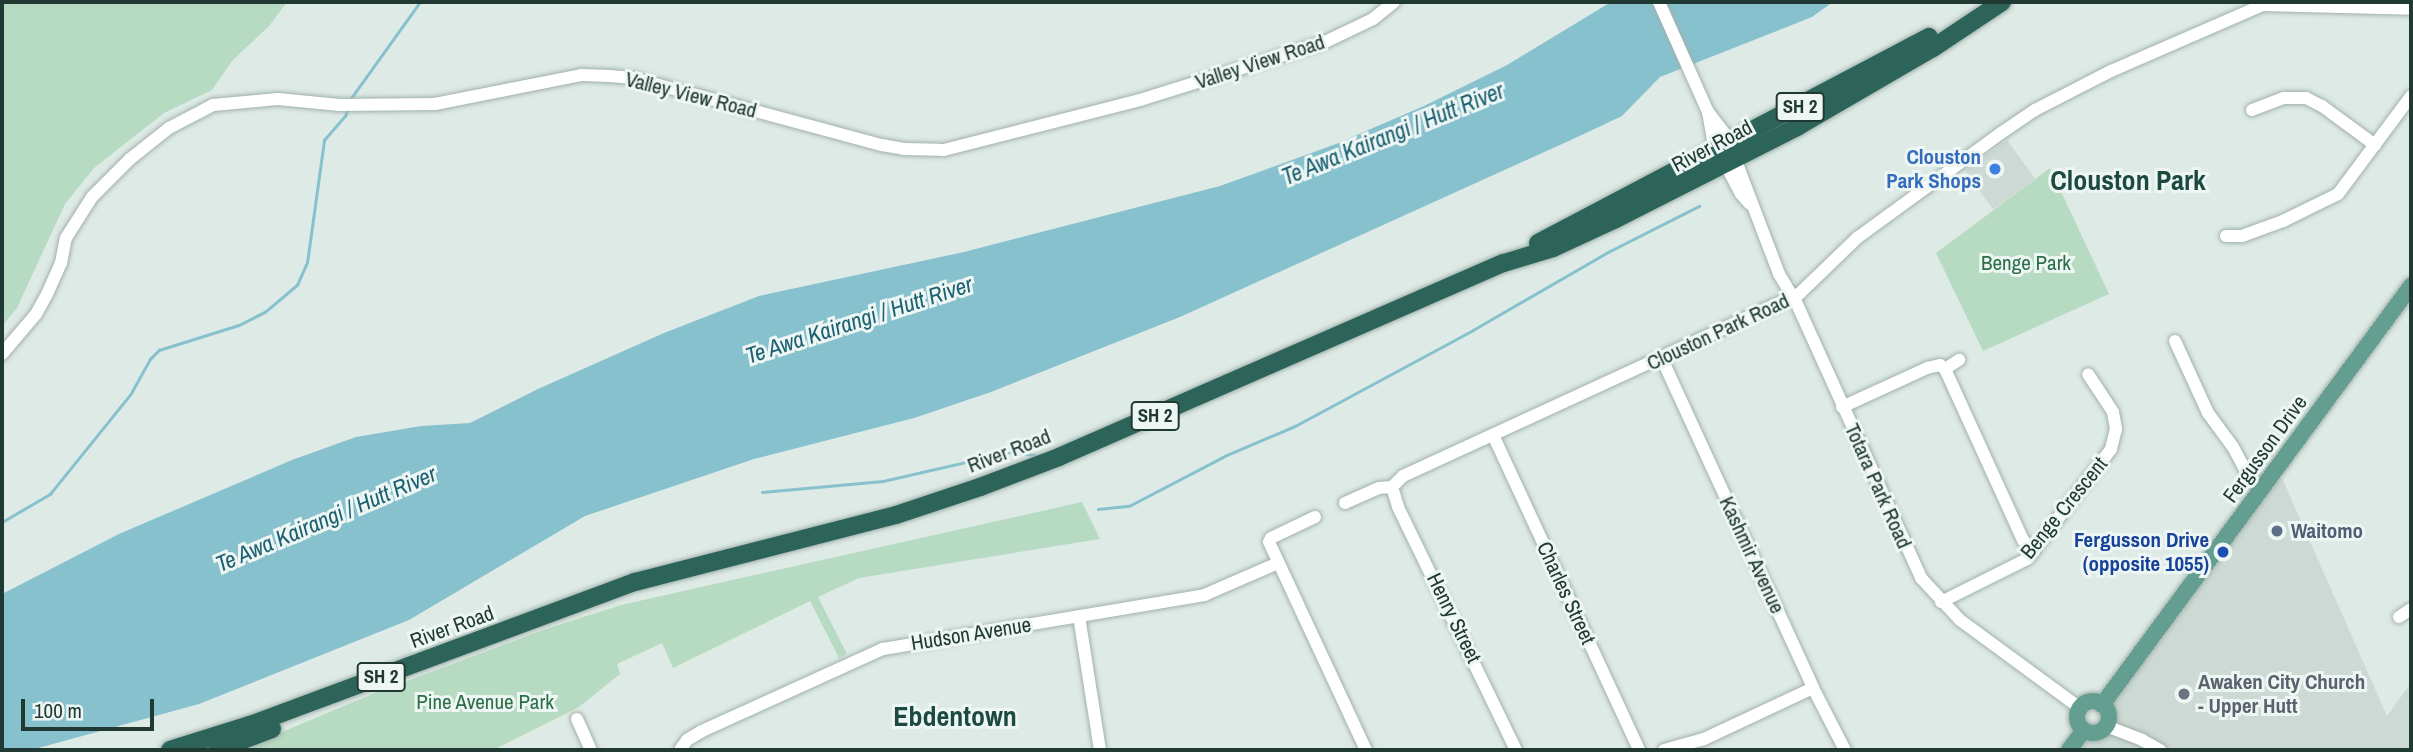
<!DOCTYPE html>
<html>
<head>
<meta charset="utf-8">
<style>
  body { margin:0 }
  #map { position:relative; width:2413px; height:752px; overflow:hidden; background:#deeae5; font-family:"Archivo Narrow",sans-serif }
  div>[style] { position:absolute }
  .built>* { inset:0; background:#cdd9d4; transform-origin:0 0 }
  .green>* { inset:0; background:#b7dbc2 }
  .water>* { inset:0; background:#87c1ce }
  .stream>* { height:2.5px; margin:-1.25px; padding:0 1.25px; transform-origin:1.25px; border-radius:1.25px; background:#87c1ce }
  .roads { filter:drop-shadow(0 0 2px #a1b1ac) drop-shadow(0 0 2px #a1b1ac) }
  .minor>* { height:12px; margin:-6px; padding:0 6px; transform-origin:6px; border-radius:6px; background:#fff }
  .major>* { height:16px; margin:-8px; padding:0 8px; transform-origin:8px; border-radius:8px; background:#649e91 }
  .major>.ring { margin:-8px; padding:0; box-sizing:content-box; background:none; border:16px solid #649e91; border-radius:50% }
  .highway>* { height:18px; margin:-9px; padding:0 9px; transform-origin:9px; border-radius:9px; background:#2d645a }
  .dots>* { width:19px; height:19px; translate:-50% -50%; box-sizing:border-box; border:4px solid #eef6f3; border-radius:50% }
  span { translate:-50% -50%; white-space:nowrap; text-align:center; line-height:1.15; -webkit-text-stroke:6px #eef6f3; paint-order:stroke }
  .shield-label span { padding:2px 5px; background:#eef6f3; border:2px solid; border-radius:5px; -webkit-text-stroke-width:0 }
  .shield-label { font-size:19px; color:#203933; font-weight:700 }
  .street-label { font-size:21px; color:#203933 }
  .shop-label { font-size:21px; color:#366cbe; font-weight:700 }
  .right { translate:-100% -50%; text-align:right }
  .park-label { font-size:21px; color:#2b6e47 }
  .service-label { font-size:21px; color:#4e5e75; font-weight:700 }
  .left { translate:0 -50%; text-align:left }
  .transit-label { font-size:21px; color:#164399; font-weight:700 }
  .worship-label { font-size:21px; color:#5b616d; font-weight:700 }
  .water-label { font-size:23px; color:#1c6173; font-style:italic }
  .district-label { font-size:28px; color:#1d4a40; font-weight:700 }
  .frame { position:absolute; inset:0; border:4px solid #203933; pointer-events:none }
  .scale { position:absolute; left:21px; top:699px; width:133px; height:32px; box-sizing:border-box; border:4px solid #203933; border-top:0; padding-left:9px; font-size:21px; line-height:24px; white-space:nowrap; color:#203933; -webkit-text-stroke:5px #eef6f3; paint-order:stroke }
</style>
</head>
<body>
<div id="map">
  <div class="built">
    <i style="left:2007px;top:140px;width:48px;height:52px;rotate:54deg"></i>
    <i style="clip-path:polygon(2282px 478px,2387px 716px,2411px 683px,2411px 750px,2069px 750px,2088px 732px,2103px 729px,2108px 721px,2106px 710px,2262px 489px)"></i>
  </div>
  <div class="green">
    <i style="clip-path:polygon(2px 2px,287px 2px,269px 26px,232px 61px,212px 90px,164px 113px,94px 168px,65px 204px,17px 308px,2px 326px)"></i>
    <i style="clip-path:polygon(2050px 168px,2109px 294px,1983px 351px,1936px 253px)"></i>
    <i style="clip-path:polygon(1082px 502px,1100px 539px,859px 578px,818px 597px,847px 654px,839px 658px,810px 601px,673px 668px,662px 643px,617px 664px,620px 674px,579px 707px,493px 750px,239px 750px,375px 693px,546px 629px,621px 605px)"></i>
  </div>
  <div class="water">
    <i style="clip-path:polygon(1611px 2px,1833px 2px,1812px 17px,1660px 77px,1622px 116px,1573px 139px,1180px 317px,991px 392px,914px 418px,754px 459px,585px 516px,409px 620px,199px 704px,31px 750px,2px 750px,2px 594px,119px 534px,292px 460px,356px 437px,421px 426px,470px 423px,538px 389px,664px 333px,759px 296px,964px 252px,1220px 186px,1336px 144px,1424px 106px,1507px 65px)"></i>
  </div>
  <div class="stream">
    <i style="left:349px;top:101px;width:122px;rotate:-54.4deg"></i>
    <i style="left:762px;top:492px;width:121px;rotate:-5.2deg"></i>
    <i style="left:883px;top:481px;width:130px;rotate:-12.9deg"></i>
    <i style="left:1010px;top:452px;width:25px;rotate:7deg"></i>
    <i style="left:1098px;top:509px;width:31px;rotate:-6deg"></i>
    <i style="left:1129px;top:506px;width:110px;rotate:-27.5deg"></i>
    <i style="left:1227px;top:455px;width:74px;rotate:-23.1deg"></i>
    <i style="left:1295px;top:426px;width:202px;rotate:-28.3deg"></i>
    <i style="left:1473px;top:330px;width:158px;rotate:-30deg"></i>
    <i style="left:1610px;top:251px;width:100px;rotate:-26.8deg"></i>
    <i style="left:2px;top:522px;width:56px;rotate:-30.3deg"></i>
    <i style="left:50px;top:494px;width:127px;rotate:-51.1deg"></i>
    <i style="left:130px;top:395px;width:41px;rotate:-60.9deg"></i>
    <i style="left:150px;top:359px;width:13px;rotate:-45deg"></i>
    <i style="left:159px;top:350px;width:84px;rotate:-17.4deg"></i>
    <i style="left:239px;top:325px;width:29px;rotate:-27deg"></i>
    <i style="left:265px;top:312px;width:42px;rotate:-40.2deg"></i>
    <i style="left:297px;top:285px;width:24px;rotate:-66deg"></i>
    <i style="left:307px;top:263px;width:124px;rotate:-82.1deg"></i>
    <i style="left:324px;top:140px;width:32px;rotate:-49deg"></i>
    <i style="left:345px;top:116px;width:9px;rotate:-69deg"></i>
  </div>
  <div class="roads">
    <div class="minor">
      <i style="left:1659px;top:2px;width:120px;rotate:66deg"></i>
      <i style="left:1708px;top:112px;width:29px;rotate:80deg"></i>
      <i style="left:1713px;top:141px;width:60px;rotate:62.2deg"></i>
      <i style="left:1741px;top:194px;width:13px;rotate:48deg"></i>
      <i style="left:2252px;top:110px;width:34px;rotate:-21deg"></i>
      <i style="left:2284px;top:98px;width:22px"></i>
      <i style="left:2306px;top:98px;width:18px;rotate:27deg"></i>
      <i style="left:2322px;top:106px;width:66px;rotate:36.3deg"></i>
      <i style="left:1708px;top:112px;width:29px;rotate:52deg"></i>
      <i style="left:1726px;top:135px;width:149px;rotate:69.1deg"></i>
      <i style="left:1779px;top:274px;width:33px;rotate:59deg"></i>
      <i style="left:1796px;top:302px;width:303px;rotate:65.6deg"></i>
      <i style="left:1921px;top:578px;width:57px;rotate:47.1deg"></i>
      <i style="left:1960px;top:620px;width:149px;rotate:36.3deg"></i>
      <i style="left:2226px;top:236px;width:16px"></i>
      <i style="left:2242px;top:236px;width:44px;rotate:-20.1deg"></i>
      <i style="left:2283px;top:221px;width:61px;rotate:-26.1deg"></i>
      <i style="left:2338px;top:194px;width:122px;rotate:-53.3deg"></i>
      <i style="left:2175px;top:341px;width:79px;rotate:65.4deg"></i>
      <i style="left:2208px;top:413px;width:42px;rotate:53.7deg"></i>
      <i style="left:2233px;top:447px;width:32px;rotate:62deg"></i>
      <i style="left:2248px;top:475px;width:20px;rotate:45deg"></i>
      <i style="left:2px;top:354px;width:52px;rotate:-49.6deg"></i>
      <i style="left:36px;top:314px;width:25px;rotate:-61deg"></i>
      <i style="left:48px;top:292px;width:32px;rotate:-66deg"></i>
      <i style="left:61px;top:263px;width:25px;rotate:-79deg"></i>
      <i style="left:66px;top:238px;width:49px;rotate:-57.6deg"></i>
      <i style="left:92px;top:197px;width:54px;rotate:-45deg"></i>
      <i style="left:130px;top:159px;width:50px;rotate:-38.5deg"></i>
      <i style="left:169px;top:128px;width:50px;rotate:-27.6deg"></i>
      <i style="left:213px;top:105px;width:65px;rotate:-5.3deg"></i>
      <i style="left:278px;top:99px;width:62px;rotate:5.5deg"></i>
      <i style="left:340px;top:105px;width:95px;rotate:-0.6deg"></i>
      <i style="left:435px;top:104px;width:150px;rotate:-11.2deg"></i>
      <i style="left:582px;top:75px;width:28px;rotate:2deg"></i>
      <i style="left:610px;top:76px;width:23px;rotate:5deg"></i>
      <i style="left:633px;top:78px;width:258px;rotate:15.1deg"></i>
      <i style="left:882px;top:145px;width:22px;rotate:10deg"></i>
      <i style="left:904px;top:149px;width:40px;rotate:1.4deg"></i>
      <i style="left:944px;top:150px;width:202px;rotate:-14.3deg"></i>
      <i style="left:1140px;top:100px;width:194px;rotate:-17.4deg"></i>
      <i style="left:1325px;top:42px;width:53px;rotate:-25.6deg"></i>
      <i style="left:1373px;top:19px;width:27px;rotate:-39deg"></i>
      <i style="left:1662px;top:359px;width:362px;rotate:65.3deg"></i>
      <i style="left:1813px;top:688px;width:70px;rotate:62.7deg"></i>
      <i style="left:1945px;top:369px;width:188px;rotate:65.5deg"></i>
      <i style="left:2023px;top:540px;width:16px;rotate:47deg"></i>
      <i style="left:1842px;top:407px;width:94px;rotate:-24.6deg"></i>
      <i style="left:1927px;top:368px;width:13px;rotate:-13deg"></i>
      <i style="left:1940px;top:365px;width:6px;rotate:39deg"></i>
      <i style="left:1945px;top:369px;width:17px;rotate:-33deg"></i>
      <i style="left:1493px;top:435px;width:347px;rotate:65.1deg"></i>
      <i style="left:1392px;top:487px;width:21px;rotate:73deg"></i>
      <i style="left:1398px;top:507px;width:270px;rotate:64.1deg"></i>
      <i style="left:1345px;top:503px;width:37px;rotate:-24deg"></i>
      <i style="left:1379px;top:488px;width:13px;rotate:-4deg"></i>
      <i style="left:1392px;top:487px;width:16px;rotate:-45deg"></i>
      <i style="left:1403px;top:476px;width:436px;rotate:-24.7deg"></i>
      <i style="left:1799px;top:294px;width:81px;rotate:-44deg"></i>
      <i style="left:1857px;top:238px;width:178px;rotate:-36.1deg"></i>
      <i style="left:2001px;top:133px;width:41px;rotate:-34.1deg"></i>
      <i style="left:2035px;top:110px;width:85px;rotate:-27.2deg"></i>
      <i style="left:2111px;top:71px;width:166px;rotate:-23.5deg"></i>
      <i style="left:2263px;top:5px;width:148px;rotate:1.5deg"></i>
      <i style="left:1315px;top:517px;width:49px;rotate:154.5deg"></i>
      <i style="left:1271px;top:538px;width:4px;rotate:117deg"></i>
      <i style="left:1269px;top:542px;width:230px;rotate:65deg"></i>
      <i style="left:1941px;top:602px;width:96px;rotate:-26.6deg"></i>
      <i style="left:2027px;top:559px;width:138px;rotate:-52.6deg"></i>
      <i style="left:2111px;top:449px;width:21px;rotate:-76deg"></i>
      <i style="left:2116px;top:429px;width:17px;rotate:-100deg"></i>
      <i style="left:2113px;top:412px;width:45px;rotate:-123.3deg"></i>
      <i style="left:1079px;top:616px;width:136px;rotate:81.1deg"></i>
      <i style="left:2399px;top:617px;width:14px;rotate:-34deg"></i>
      <i style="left:577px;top:719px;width:34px;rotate:66deg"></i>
      <i style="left:2106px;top:726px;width:39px;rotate:21deg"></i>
      <i style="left:2142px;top:740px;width:21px;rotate:29deg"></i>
      <i style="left:680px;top:750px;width:12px;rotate:-55deg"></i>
      <i style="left:687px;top:740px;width:17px;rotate:-31deg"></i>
      <i style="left:702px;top:731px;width:199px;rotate:-24.4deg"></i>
      <i style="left:883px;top:649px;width:326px;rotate:-9.5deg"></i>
      <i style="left:1204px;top:595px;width:81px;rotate:-23.4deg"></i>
      <i style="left:1664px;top:750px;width:41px;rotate:-15.4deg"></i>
      <i style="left:1704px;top:739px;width:120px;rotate:-25.1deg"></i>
    </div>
    <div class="major">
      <i class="ring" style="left:2077px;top:701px;width:16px;height:16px"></i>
      <i style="left:2102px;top:705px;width:521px;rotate:-53.59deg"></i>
      <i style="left:2069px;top:750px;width:25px;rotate:-53deg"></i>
    </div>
    <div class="highway">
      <i style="left:1538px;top:243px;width:442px;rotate:-27.8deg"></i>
      <i style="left:170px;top:750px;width:84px;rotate:-17.4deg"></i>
      <i style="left:250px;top:725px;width:411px;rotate:-20.4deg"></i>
      <i style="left:635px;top:582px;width:269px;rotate:-14.4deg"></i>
      <i style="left:896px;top:515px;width:89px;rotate:-18.4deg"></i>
      <i style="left:980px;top:487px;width:85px;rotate:-20.8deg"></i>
      <i style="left:1059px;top:457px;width:485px;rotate:-23.6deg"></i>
      <i style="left:1504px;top:263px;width:51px;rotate:-17deg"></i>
      <i style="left:1553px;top:248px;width:69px;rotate:-24.7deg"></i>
      <i style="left:1616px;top:219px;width:203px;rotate:-26.9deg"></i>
      <i style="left:1797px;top:127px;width:157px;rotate:-30.2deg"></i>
      <i style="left:1933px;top:48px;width:83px;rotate:-33.7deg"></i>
      <i style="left:217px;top:750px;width:59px;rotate:-20.9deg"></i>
    </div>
  </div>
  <div class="dots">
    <i style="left:1995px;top:169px;background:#3f7fe0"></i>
    <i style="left:2277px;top:531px;background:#5c6f8a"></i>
    <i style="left:2223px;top:552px;background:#1a4fb4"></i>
    <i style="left:2184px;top:694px;background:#6b7280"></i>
  </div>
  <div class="shield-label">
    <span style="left:1800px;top:107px">SH 2</span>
    <span style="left:1155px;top:416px">SH 2</span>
    <span style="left:381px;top:677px">SH 2</span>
  </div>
  <div class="street-label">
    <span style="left:1260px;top:62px;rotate:-18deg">Valley View Road</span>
    <span style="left:691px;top:95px;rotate:14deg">Valley View Road</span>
    <span style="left:1712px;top:146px;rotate:-28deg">River Road</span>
    <span style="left:1718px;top:332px;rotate:-25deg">Clouston Park Road</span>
    <span style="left:2265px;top:449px;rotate:-54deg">Fergusson Drive</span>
    <span style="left:1009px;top:451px;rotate:-21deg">River Road</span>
    <span style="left:1878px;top:486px;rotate:66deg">Totara Park Road</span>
    <span style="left:2064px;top:508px;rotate:-51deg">Benge Crescent</span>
    <span style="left:1752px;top:555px;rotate:65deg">Kashmir Avenue</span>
    <span style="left:1566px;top:593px;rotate:65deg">Charles Street</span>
    <span style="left:1454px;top:618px;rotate:64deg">Henry Street</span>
    <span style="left:452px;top:627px;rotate:-20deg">River Road</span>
    <span style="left:971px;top:634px;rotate:-9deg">Hudson Avenue</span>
  </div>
  <div class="shop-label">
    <span class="right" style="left:1981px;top:169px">Clouston<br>Park Shops</span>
  </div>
  <div class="park-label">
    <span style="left:2026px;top:263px">Benge Park</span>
    <span style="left:485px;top:702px">Pine Avenue Park</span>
  </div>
  <div class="service-label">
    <span class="left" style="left:2291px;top:531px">Waitomo</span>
  </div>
  <div class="transit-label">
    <span class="right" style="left:2209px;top:552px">Fergusson Drive<br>(opposite 1055)</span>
  </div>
  <div class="worship-label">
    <span class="left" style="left:2198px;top:694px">Awaken City Church<br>- Upper Hutt</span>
  </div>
  <div class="water-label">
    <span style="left:1393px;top:134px;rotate:-22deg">Te Awa Kairangi / Hutt River</span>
    <span style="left:859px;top:320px;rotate:-18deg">Te Awa Kairangi / Hutt River</span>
    <span style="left:326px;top:519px;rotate:-23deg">Te Awa Kairangi / Hutt River</span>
  </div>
  <div class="district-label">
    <span style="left:2128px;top:180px">Clouston Park</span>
    <span style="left:955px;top:716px">Ebdentown</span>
  </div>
  <div class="frame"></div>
  <div class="scale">100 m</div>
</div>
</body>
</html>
